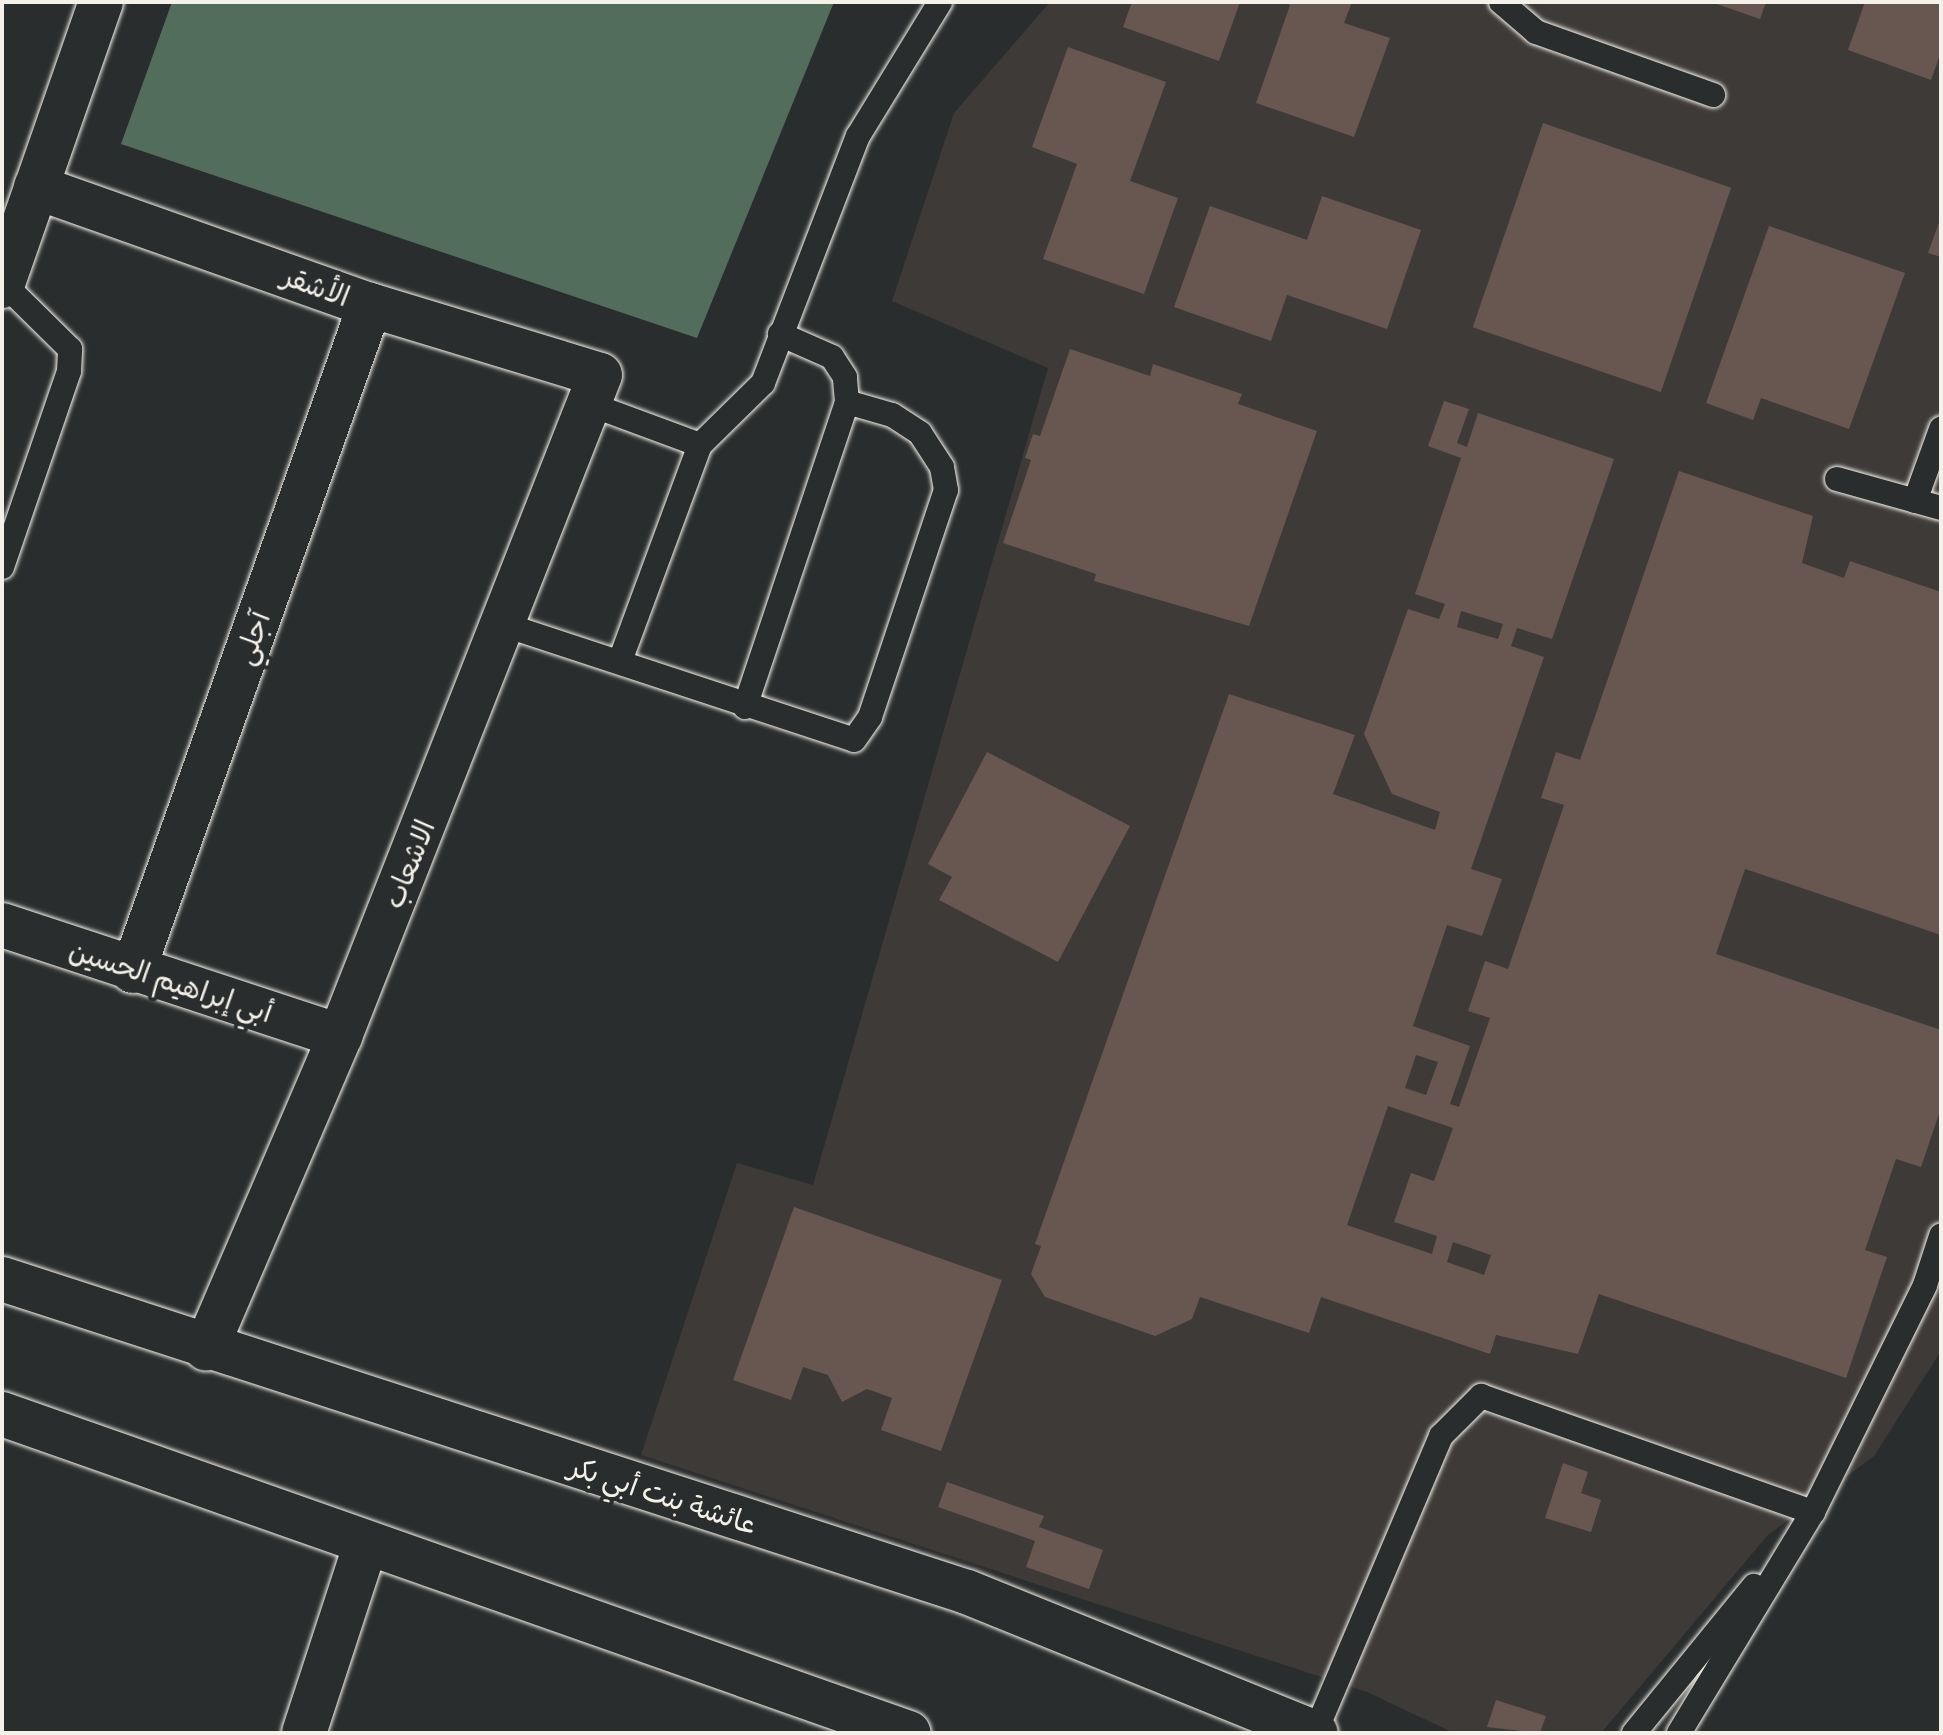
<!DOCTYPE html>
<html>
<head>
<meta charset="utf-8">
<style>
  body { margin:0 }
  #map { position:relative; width:1943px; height:1735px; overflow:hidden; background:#2a2d2e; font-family:Itim,"Playpen Sans Arabic",sans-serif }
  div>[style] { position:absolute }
  .built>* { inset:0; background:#3d3a38 }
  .green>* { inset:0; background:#526d5c }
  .building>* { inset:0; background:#685751; transform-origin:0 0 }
  .roads { filter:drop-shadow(0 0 2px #f4f1e8) drop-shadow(0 0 2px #f4f1e8) }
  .lane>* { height:24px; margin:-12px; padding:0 12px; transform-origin:12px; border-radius:12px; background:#2a2d2e }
  .street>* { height:44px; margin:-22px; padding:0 22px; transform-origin:22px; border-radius:22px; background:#2a2d2e }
  .secondary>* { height:44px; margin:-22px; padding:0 22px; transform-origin:22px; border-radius:22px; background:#2a2d2e }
  .primary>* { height:44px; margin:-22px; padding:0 22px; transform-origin:22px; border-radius:22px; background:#2a2d2e }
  span { translate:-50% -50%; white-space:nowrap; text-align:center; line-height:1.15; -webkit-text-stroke:8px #2a2d2e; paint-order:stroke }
  .street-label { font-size:28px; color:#f4f1e8 }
  .frame { position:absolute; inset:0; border:4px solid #f4f1e8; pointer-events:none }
</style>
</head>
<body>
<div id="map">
  <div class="built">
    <i style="clip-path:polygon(1050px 2px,1941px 2px,1941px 1351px,1874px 1456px,1767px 1536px,1601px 1733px,1454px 1733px,1367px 1692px,641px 1455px,737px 1163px,813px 1185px,1048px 368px,892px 301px,954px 113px)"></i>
  </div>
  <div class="green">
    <i style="clip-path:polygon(172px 2px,834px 2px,697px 338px,121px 144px)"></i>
  </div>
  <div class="building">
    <i style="clip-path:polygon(1132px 2px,1240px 2px,1219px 61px,1123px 27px)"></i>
    <i style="clip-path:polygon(1283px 2px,1352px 2px,1344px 23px,1390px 38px,1354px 137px,1256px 103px,1290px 5px)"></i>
    <i style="clip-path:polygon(1711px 2px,1766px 2px,1760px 19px)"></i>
    <i style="clip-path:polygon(1865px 2px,1941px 2px,1941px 52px,1931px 80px,1848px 50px)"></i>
    <i style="clip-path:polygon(1068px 47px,1166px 82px,1130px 181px,1178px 198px,1144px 294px,1043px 259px,1077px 164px,1032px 147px)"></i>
    <i style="left:1543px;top:123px;width:199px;height:216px;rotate:19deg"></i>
    <i style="clip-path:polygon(1322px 196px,1421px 230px,1387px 329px,1287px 295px,1271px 341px,1174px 307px,1210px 206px,1307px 240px)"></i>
    <i style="clip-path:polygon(1941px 217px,1941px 257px,1928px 253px)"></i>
    <i style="clip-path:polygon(1769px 226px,1905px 273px,1849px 429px,1761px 398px,1753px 420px,1706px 403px)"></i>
    <i style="clip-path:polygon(1070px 349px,1150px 376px,1153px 364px,1242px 394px,1238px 404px,1317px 431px,1249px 626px,1094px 581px,1096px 574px,1003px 543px,1031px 460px,1025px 458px,1033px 434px,1040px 436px)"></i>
    <i style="clip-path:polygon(evenodd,1444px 401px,1469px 409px,1457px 443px,1467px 447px,1478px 413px,1614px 459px,1552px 639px,1517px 628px,1511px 646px,1544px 657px,1471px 869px,1502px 879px,1482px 936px,1447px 925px,1413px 1026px,1470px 1046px,1450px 1104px,1459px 1107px,1490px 1018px,1468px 1011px,1485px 961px,1508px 969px,1564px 805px,1541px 798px,1556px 752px,1580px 760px,1679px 471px,1813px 516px,1802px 563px,1844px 578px,1850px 561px,1941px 592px,1941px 935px,1745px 869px,1716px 954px,1941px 1030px,1941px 1108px,1921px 1167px,1896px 1159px,1865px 1250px,1887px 1257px,1846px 1378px,1599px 1294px,1578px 1354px,1496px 1335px,1490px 1354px,1321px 1297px,1309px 1333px,1200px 1297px,1192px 1319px,1155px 1336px,1045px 1297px,1031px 1274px,1041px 1246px,1035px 1244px,1229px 694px,1355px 735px,1333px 794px,1435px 830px,1440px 812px,1392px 794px,1364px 734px,1408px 609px,1439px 619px,1445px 604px,1415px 594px,1461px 458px,1428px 446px,1444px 401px,1461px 611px,1503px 624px,1498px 639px,1457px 627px,1461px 611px,1444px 401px,1416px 1055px,1438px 1062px,1426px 1095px,1405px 1088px,1416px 1055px,1444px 401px,1388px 1106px,1453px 1128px,1434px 1181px,1411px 1173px,1394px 1222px,1437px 1236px,1432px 1254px,1347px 1225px,1388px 1106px,1444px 401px,1453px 1242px,1491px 1255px,1484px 1275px,1447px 1262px,1453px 1242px)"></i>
    <i style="clip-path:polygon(987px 752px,1130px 826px,1058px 962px,939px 900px,952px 877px,928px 864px)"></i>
    <i style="clip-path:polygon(794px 1207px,1002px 1280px,941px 1451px,881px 1430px,892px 1398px,867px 1389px,842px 1402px,828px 1375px,803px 1367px,791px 1400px,733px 1380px)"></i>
    <i style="clip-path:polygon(1563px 1463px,1588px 1472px,1581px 1493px,1601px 1500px,1591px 1532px,1545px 1518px)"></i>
    <i style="clip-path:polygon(947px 1482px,1044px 1516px,1039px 1527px,1103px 1550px,1089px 1589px,1026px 1567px,1035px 1541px,938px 1507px)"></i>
    <i style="clip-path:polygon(1496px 1700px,1546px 1716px,1540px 1733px,1487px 1727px)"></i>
  </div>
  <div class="roads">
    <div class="lane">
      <i style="left:1501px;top:2px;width:46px;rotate:40.6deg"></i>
      <i style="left:1536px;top:32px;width:188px;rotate:19.6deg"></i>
      <i style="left:589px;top:404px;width:118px;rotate:20.3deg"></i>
      <i style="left:1837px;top:479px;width:108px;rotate:15.6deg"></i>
      <i style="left:1915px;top:501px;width:77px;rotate:-70.1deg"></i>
      <i style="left:2px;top:567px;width:207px;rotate:-71.1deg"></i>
      <i style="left:69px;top:371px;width:22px;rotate:-87deg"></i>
      <i style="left:70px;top:349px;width:94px;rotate:-135.4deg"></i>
      <i style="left:505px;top:625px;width:367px;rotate:18.2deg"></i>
      <i style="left:854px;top:740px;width:28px;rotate:-55deg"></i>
      <i style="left:870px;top:717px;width:239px;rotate:-71.5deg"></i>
      <i style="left:946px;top:490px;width:23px;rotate:-100deg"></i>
      <i style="left:942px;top:467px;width:40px;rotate:-122.9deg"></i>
      <i style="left:920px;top:433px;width:33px;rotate:-147deg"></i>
      <i style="left:892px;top:415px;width:47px;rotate:-163.9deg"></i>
      <i style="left:620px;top:661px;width:230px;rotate:-69.7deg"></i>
      <i style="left:700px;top:445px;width:88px;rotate:-44.5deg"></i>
      <i style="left:763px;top:383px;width:265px;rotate:-69deg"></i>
      <i style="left:858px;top:136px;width:157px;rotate:-58.5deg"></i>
      <i style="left:745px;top:707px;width:322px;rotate:-71.5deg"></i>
      <i style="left:847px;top:402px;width:25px;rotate:-95deg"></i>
      <i style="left:845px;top:377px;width:24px;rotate:-123deg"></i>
      <i style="left:832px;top:357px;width:57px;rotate:-156.1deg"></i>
      <i style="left:1315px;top:1733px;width:323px;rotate:-67deg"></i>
      <i style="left:1441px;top:1436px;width:57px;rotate:-45deg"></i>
      <i style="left:1481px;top:1396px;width:352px;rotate:19.3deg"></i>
      <i style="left:1634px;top:1733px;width:190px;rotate:-50.8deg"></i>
      <i style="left:1679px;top:1733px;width:258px;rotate:-58.8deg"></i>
      <i style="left:1813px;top:1512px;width:253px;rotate:-63.7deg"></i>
      <i style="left:1925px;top:1285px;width:52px;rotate:-71.9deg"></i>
    </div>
    <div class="street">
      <i style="left:36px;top:187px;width:354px;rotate:19.5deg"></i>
      <i style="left:370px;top:305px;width:240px;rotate:16.9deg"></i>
      <i style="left:600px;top:375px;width:710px;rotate:111.47deg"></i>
      <i style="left:340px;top:1036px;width:340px;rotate:113.2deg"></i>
      <i style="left:2px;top:925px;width:356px;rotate:18.2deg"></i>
      <i style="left:133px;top:971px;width:707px;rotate:-70.41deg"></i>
      <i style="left:304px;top:1733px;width:200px;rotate:-71.9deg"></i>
    </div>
    <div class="secondary">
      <i style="left:2px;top:286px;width:301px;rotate:-70.8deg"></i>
    </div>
    <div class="primary">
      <i style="left:2px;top:1279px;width:1014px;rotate:17.97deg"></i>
      <i style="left:967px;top:1592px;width:376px;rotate:22deg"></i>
      <i style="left:2px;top:1414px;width:961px;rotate:19.38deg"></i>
    </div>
  </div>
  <div class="street-label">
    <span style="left:316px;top:286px;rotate:20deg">الأشقر</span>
    <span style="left:252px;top:638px;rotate:-70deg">آجلي</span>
    <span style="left:409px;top:864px;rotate:-68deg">الاشعاب</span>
    <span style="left:171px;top:981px;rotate:18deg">أبي إبراهيم الحسين</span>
    <span style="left:663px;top:1495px;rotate:18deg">عائشة بنت أبي بكر</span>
  </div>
  <div class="frame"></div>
</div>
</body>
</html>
